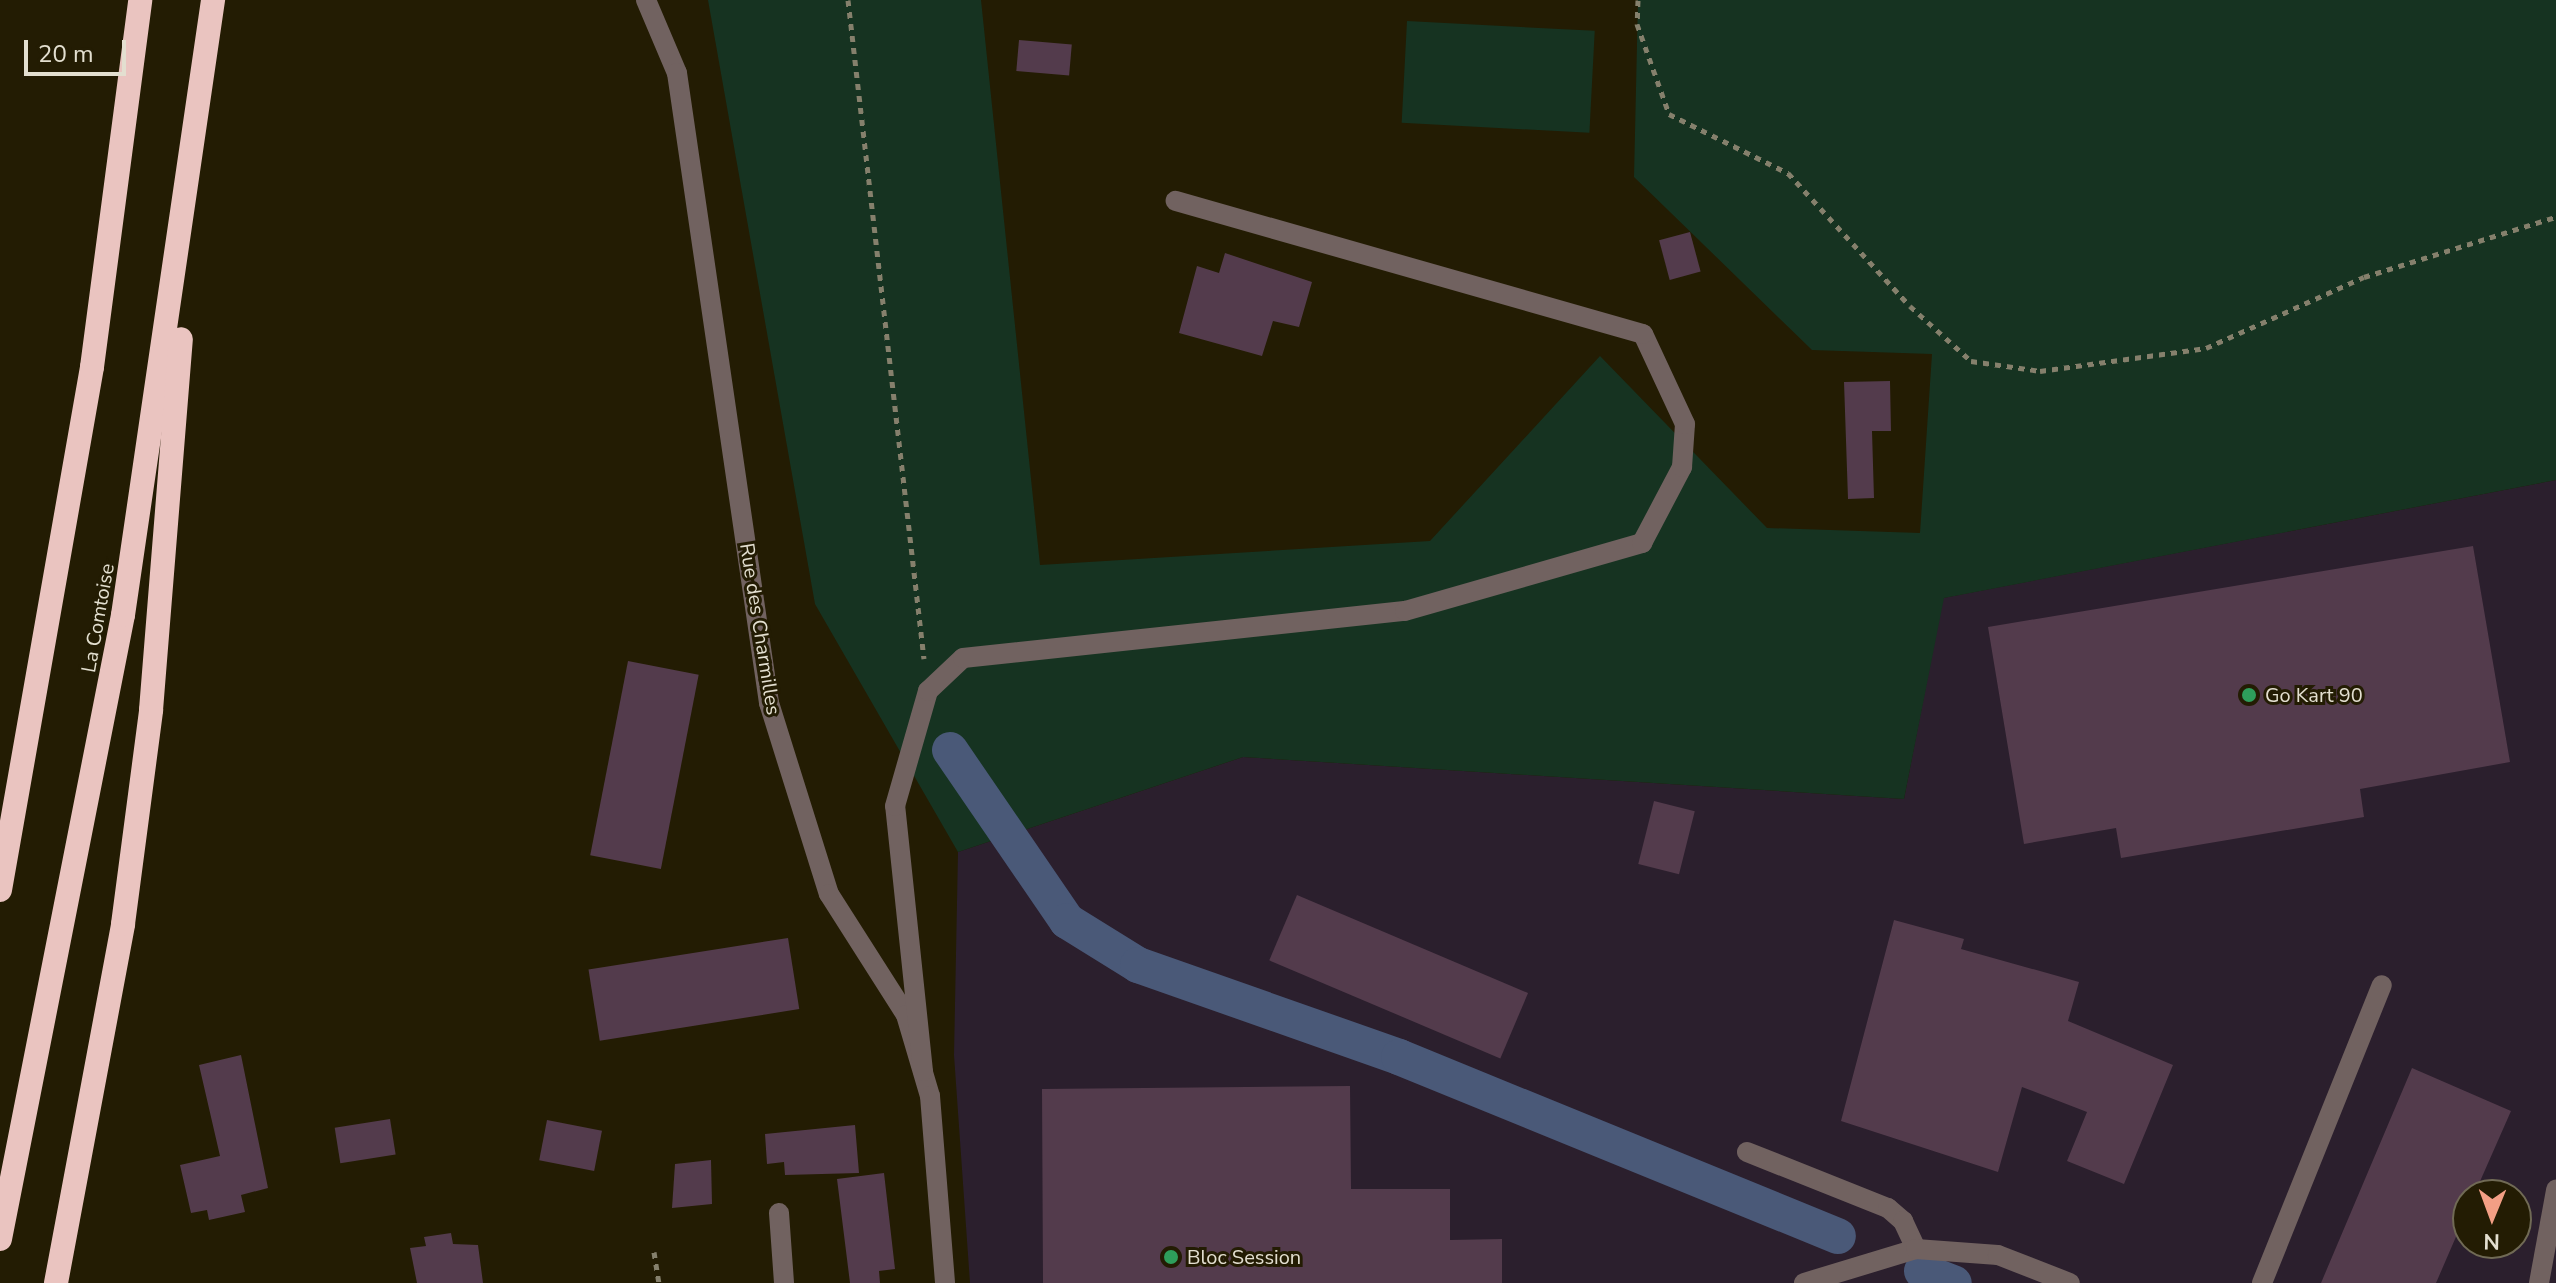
<!DOCTYPE html>
<html>
<head>
<meta charset="utf-8">
<style>
  body { margin:0 }
  #map { position:relative; width:2556px; height:1283px; overflow:hidden; background:#231c03; font-family:"Nunito Sans",sans-serif }
  div>[style] { position:absolute }
  .commercial>* { inset:0; background:#2b1f2d }
  .green>* { inset:0; background:#163321; transform-origin:0 0 }
  .canal>* { height:36px; margin:-18px; padding:0 18px; transform-origin:18px; border-radius:18px; background:#4a5978 }
  .building>* { inset:0; background:#533b4c; transform-origin:0 0 }
  .path>* { height:5px; margin-top:-2.5px; transform-origin:0; background:repeating-linear-gradient(90deg,#85806c 0 6px,transparent 0 12px) }
  .minor>* { height:20px; margin:-10px; padding:0 10px; transform-origin:10px; border-radius:10px; background:#716260 }
  .highway>* { height:24px; margin:-12px; padding:0 12px; transform-origin:12px; border-radius:12px; background:#eac4c0 }
  .dots>* { width:22px; height:22px; translate:-50% -50%; box-sizing:border-box; border:4px solid #231c03; border-radius:50% }
  span { translate:-50% -50%; white-space:nowrap; text-align:center; line-height:1.15; -webkit-text-stroke:6px #231c03; paint-order:stroke }
  .street-label { font-size:20px; color:#e3dfd0 }
  .poi-label { font-size:20px; color:#e3dfd0 }
  .left { translate:0 -50%; text-align:left }
  .north { position:absolute; left:2452px; top:1179px; width:80px; height:80px; box-sizing:border-box; background:#231c03; border:2px solid #706a55; border-radius:50%; rotate:181deg; font-size:22px; font-weight:700; line-height:32px; text-align:center; color:#e3dfd0 }
  .north::after { content:''; display:block; margin:auto; width:28px; height:36px; background:#f39f85; clip-path:polygon(50% 0,100% 100%,50% 72%,0 100%) }
  .scale { position:absolute; left:24px; top:40px; width:102px; height:36px; box-sizing:border-box; border:4px solid #e3dfd0; border-top:0; padding-left:10px; font-size:24px; line-height:28px; white-space:nowrap; color:#e3dfd0; -webkit-text-stroke:6px #231c03; paint-order:stroke }
</style>
</head>
<body>
<div id="map">
  <div class="commercial">
    <i style="clip-path:polygon(evenodd,2556px 480px,2556px 1283px,970px 1283px,954px 1055px,958px 852px,1243px 757px,1904px 799px,1943px 598px,2556px 480px,2468px 1195px,2516px 1195px,2516px 1243px,2468px 1243px,2468px 1195px)"></i>
  </div>
  <div class="green">
    <i style="clip-path:polygon(708px 0,981px 0,1040px 565px,1430px 541px,1600px 356px,1767px 528px,1920px 533px,1932px 354px,1812px 350px,1634px 177px,1638px 0,2556px 0,2556px 480px,1944px 598px,1904px 799px,1243px 757px,958px 852px,815px 604px)"></i>
    <i style="left:1407px;top:21px;width:188px;height:102px;rotate:3deg"></i>
  </div>
  <div class="canal">
    <i style="left:950px;top:750px;width:207px;rotate:55.6deg"></i>
    <i style="left:1067px;top:921px;width:84px;rotate:31.8deg"></i>
    <i style="left:1138px;top:965px;width:277px;rotate:19.4deg"></i>
    <i style="left:1399px;top:1057px;width:474px;rotate:22.2deg"></i>
    <i style="left:1922px;top:1271px;width:34px;rotate:21deg"></i>
  </div>
  <div class="building">
    <i style="left:1019px;top:40px;width:53px;height:31px;rotate:5deg"></i>
    <i style="left:1690px;top:232px;width:41px;height:32px;rotate:75deg"></i>
    <i style="clip-path:polygon(1225px 253px,1312px 282px,1299px 327px,1273px 321px,1262px 356px,1179px 333px,1197px 266px,1219px 273px)"></i>
    <i style="clip-path:polygon(1890px 381px,1891px 431px,1872px 431px,1874px 498px,1848px 499px,1844px 382px)"></i>
    <i style="clip-path:polygon(2473px 546px,2510px 762px,2360px 789px,2364px 817px,2121px 858px,2116px 828px,2024px 844px,1988px 627px)"></i>
    <i style="left:628px;top:661px;width:72px;height:198px;rotate:11deg"></i>
    <i style="left:1654px;top:801px;width:42px;height:65px;rotate:14deg"></i>
    <i style="left:1297px;top:895px;width:251px;height:71px;rotate:23deg"></i>
    <i style="clip-path:polygon(1894px 920px,1964px 939px,1961px 949px,2079px 982px,2068px 1021px,2173px 1065px,2124px 1184px,2067px 1161px,2087px 1112px,2022px 1087px,1998px 1172px,1841px 1121px)"></i>
    <i style="left:788px;top:938px;width:72px;height:202px;rotate:81deg"></i>
    <i style="clip-path:polygon(241px 1055px,268px 1188px,241px 1195px,245px 1212px,209px 1220px,207px 1210px,191px 1213px,180px 1165px,220px 1156px,199px 1065px)"></i>
    <i style="clip-path:polygon(2412px 1068px,2511px 1111px,2474px 1195px,2468px 1195px,2468px 1209px,2436px 1283px,2321px 1283px)"></i>
    <i style="clip-path:polygon(1350px 1086px,1351px 1189px,1450px 1189px,1450px 1240px,1502px 1239px,1502px 1283px,1043px 1283px,1042px 1089px)"></i>
    <i style="left:390px;top:1119px;width:36px;height:56px;rotate:81deg"></i>
    <i style="left:547px;top:1120px;width:56px;height:41px;rotate:11deg"></i>
    <i style="clip-path:polygon(855px 1125px,859px 1173px,785px 1175px,784px 1162px,767px 1164px,765px 1134px)"></i>
    <i style="clip-path:polygon(711px 1160px,712px 1204px,672px 1208px,675px 1164px)"></i>
    <i style="clip-path:polygon(884px 1173px,895px 1269px,879px 1271px,880px 1283px,850px 1283px,837px 1179px)"></i>
    <i style="clip-path:polygon(451px 1233px,453px 1244px,478px 1245px,483px 1283px,417px 1283px,410px 1248px,426px 1246px,424px 1237px)"></i>
  </div>
  <div class="path">
    <i style="left:848px;top:0;width:663px;rotate:83.42deg"></i>
    <i style="left:1638px;top:0;width:24px;rotate:92deg"></i>
    <i style="left:1637px;top:24px;width:96px;rotate:70.4deg"></i>
    <i style="left:1669px;top:114px;width:133px;rotate:26.4deg"></i>
    <i style="left:1788px;top:173px;width:180px;rotate:47.5deg"></i>
    <i style="left:1910px;top:306px;width:82px;rotate:42deg"></i>
    <i style="left:1971px;top:361px;width:70px;rotate:8.2deg"></i>
    <i style="left:2040px;top:371px;width:168px;rotate:-7.9deg"></i>
    <i style="left:2206px;top:348px;width:173px;rotate:-24.2deg"></i>
    <i style="left:2364px;top:277px;width:201px;rotate:-17.4deg"></i>
    <i style="left:654px;top:1252px;width:31px;rotate:81deg"></i>
  </div>
  <div class="minor">
    <i style="left:646px;top:0;width:79px;rotate:67deg"></i>
    <i style="left:677px;top:73px;width:637px;rotate:81.69deg"></i>
    <i style="left:769px;top:703px;width:200px;rotate:72.6deg"></i>
    <i style="left:829px;top:894px;width:143px;rotate:57.5deg"></i>
    <i style="left:906px;top:1015px;width:84px;rotate:73.5deg"></i>
    <i style="left:930px;top:1096px;width:188px;rotate:85.4deg"></i>
    <i style="left:923px;top:1071px;width:266px;rotate:-96deg"></i>
    <i style="left:895px;top:806px;width:120px;rotate:-74deg"></i>
    <i style="left:928px;top:691px;width:48px;rotate:-43.3deg"></i>
    <i style="left:963px;top:658px;width:444px;rotate:-6.1deg"></i>
    <i style="left:1405px;top:611px;width:247px;rotate:-16deg"></i>
    <i style="left:1642px;top:543px;width:86px;rotate:-62.2deg"></i>
    <i style="left:1682px;top:467px;width:43px;rotate:-86deg"></i>
    <i style="left:1685px;top:424px;width:99px;rotate:-115deg"></i>
    <i style="left:1643px;top:334px;width:486px;rotate:-164.1deg"></i>
    <i style="left:1747px;top:1152px;width:152px;rotate:21.7deg"></i>
    <i style="left:1888px;top:1208px;width:20px;rotate:41deg"></i>
    <i style="left:1903px;top:1221px;width:31px;rotate:65deg"></i>
    <i style="left:779px;top:1213px;width:70px;rotate:85.9deg"></i>
    <i style="left:1804px;top:1283px;width:117px;rotate:-16.9deg"></i>
    <i style="left:1916px;top:1249px;width:82px;rotate:4.2deg"></i>
    <i style="left:1998px;top:1255px;width:77px;rotate:21.3deg"></i>
    <i style="left:2262px;top:1283px;width:321px;rotate:-68.1deg"></i>
    <i style="left:2539px;top:1283px;width:95px;rotate:-79.6deg"></i>
  </div>
  <div class="highway">
    <i style="left:0;top:890px;width:531px;rotate:-80.02deg"></i>
    <i style="left:92px;top:367px;width:370px;rotate:-82.5deg"></i>
    <i style="left:0;top:1239px;width:636px;rotate:-78.85deg"></i>
    <i style="left:123px;top:615px;width:622px;rotate:-81.67deg"></i>
    <i style="left:56px;top:1283px;width:365px;rotate:-79.4deg"></i>
    <i style="left:123px;top:924px;width:216px;rotate:-82.5deg"></i>
    <i style="left:151px;top:710px;width:372px;rotate:-85.4deg"></i>
  </div>
  <div class="dots">
    <i style="left:2249px;top:695px;background:#2e9e5b"></i>
    <i style="left:1171px;top:1257px;background:#2e9e5b"></i>
  </div>
  <div class="street-label">
    <span style="left:98px;top:618px;rotate:-80deg">La Comtoise</span>
    <span style="left:760px;top:629px;rotate:81deg">Rue des Charmilles</span>
  </div>
  <div class="poi-label">
    <span class="left" style="left:2265px;top:695px">Go Kart 90</span>
    <span class="left" style="left:1187px;top:1257px">Bloc Session</span>
  </div>
  <div class="north">N</div>
  <div class="scale">20 m</div>
</div>
</body>
</html>
